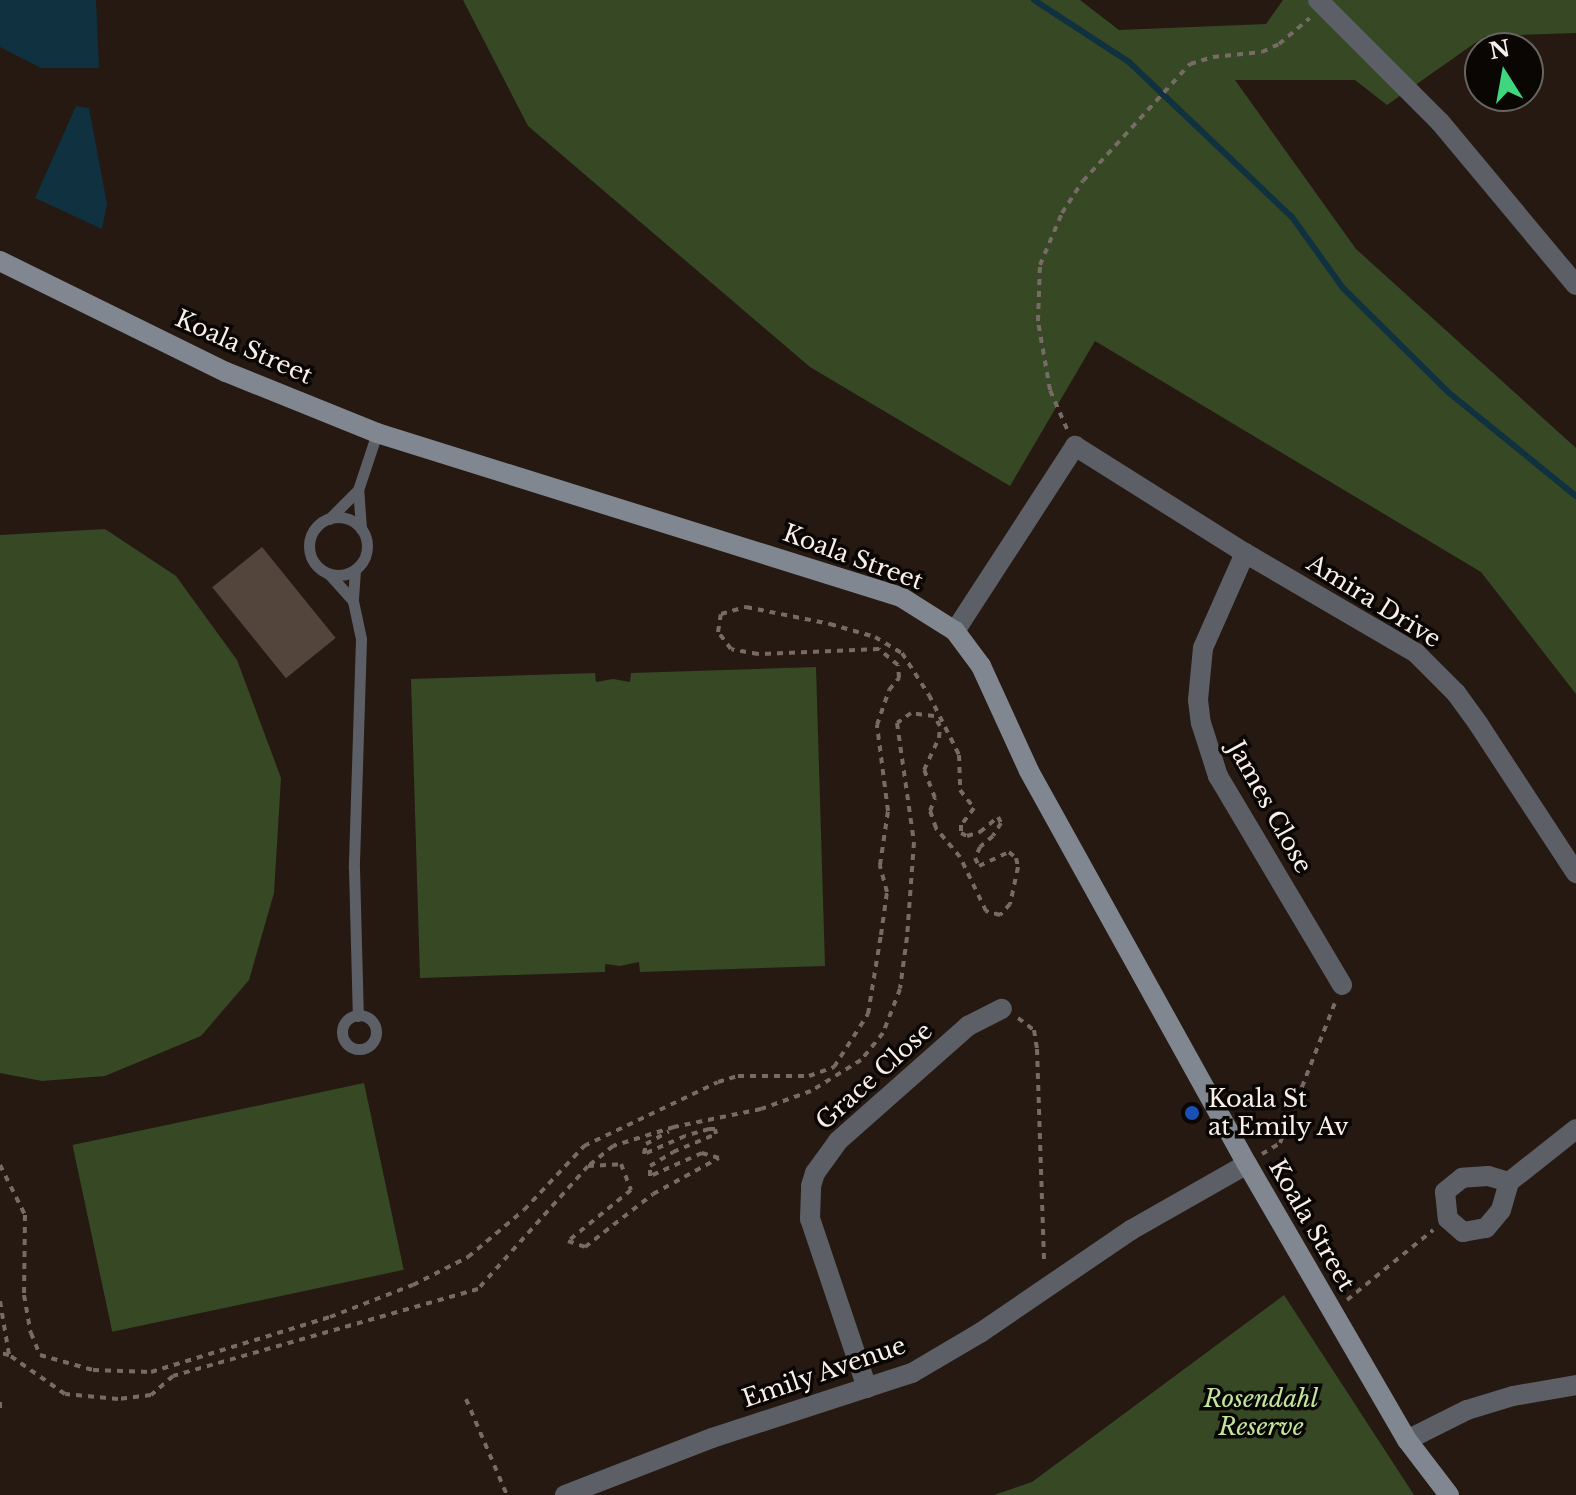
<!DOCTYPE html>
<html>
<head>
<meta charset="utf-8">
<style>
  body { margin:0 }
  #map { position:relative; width:1576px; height:1495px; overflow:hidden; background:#251912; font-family:"Libre Baskerville",serif }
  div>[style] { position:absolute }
  .green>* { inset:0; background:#374824; transform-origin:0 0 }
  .water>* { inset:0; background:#10313f }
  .stream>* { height:6px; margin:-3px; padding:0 3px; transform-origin:3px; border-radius:3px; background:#10313f }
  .building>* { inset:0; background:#53453c; transform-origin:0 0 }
  .path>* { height:4px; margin-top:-2px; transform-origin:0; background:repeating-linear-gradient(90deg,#766b65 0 6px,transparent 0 12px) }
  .lane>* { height:11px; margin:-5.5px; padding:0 5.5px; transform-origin:5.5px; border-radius:5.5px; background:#5c6066 }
  .lane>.ring { margin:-5.5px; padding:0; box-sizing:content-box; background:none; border:11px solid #5c6066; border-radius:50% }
  .street>* { height:20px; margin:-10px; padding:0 10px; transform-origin:10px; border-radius:10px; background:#5c6066 }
  .secondary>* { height:20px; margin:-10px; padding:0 10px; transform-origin:10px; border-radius:10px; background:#808790 }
  .dots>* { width:22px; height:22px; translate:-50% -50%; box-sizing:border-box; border:4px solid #0a0604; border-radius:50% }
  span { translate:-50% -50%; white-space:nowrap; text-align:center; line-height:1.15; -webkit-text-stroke:7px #0a0604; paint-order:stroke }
  .street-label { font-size:24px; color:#f8efea }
  .poi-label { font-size:24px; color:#f8efea }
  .left { translate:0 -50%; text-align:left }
  .park-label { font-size:24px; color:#c1e69b; font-style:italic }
  .north { position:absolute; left:1464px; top:32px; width:80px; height:80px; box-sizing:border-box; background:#0a0604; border:2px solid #696360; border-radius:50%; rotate:349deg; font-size:22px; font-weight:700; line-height:32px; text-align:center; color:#f8efea }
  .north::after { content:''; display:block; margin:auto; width:28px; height:36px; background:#3fd77d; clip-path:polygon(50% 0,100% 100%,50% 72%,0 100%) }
</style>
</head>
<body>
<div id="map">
  <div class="green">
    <i style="clip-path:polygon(463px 0,1080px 0,1119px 30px,1266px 24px,1283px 0,1576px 0,1576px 33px,1485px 36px,1387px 105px,1355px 80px,1235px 80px,1356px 249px,1576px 448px,1576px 694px,1481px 572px,1095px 341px,1010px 486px,810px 367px,528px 126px)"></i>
    <i style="clip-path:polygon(105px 529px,176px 576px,237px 660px,281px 778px,274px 893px,249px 980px,201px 1036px,105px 1076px,42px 1081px,0 1073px,0 535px)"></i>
    <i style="clip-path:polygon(816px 667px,825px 966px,640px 972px,639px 962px,620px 966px,605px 964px,605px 972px,420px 978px,411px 679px,595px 673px,596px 682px,613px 679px,630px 682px,631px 673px)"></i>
    <i style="left:364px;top:1083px;width:191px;height:298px;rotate:78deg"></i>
    <i style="clip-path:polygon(1284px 1295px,1414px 1495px,994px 1495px,1032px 1482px)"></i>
  </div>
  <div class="water">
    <i style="clip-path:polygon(0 0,96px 0,99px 68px,41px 68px,0 47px)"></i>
    <i style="clip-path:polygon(76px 106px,89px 108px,107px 204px,102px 229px,35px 198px)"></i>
  </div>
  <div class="stream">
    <i style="left:1034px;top:0;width:113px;rotate:33.1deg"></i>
    <i style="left:1129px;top:62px;width:225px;rotate:43.6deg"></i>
    <i style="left:1292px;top:217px;width:87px;rotate:54.3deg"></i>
    <i style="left:1343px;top:288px;width:148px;rotate:44.7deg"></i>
    <i style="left:1448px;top:392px;width:165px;rotate:39.1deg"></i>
  </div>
  <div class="building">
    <i style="left:262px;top:547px;width:117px;height:64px;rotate:51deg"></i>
  </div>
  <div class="path">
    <i style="left:1067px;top:429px;width:43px;rotate:-113.6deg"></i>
    <i style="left:1050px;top:390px;width:70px;rotate:-99.9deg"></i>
    <i style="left:1038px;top:321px;width:56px;rotate:-88deg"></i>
    <i style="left:1040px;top:265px;width:56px;rotate:-67.1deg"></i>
    <i style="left:1062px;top:213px;width:38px;rotate:-57deg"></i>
    <i style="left:1083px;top:181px;width:159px;rotate:-47.6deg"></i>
    <i style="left:1190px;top:64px;width:24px;rotate:-17deg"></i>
    <i style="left:1213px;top:57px;width:49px;rotate:-5.8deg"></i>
    <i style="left:1262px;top:52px;width:19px;rotate:-25deg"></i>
    <i style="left:1279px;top:44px;width:40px;rotate:-40deg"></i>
    <i style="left:1018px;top:1018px;width:20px;rotate:37deg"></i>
    <i style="left:1034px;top:1030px;width:19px;rotate:81deg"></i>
    <i style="left:1037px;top:1049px;width:216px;rotate:88.1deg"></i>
    <i style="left:1262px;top:1154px;width:21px;rotate:-31deg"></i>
    <i style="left:1280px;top:1143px;width:150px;rotate:-68.6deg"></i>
    <i style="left:0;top:1165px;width:56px;rotate:63.4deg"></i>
    <i style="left:25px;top:1215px;width:80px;rotate:90.7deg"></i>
    <i style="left:24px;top:1295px;width:39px;rotate:80deg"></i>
    <i style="left:31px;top:1333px;width:24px;rotate:68deg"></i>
    <i style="left:40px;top:1355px;width:55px;rotate:15.8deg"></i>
    <i style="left:93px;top:1370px;width:58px;rotate:2deg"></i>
    <i style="left:151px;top:1372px;width:187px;rotate:-17.1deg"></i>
    <i style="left:330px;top:1317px;width:89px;rotate:-21.1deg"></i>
    <i style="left:413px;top:1285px;width:62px;rotate:-27deg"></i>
    <i style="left:468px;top:1257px;width:73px;rotate:-40deg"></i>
    <i style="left:524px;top:1210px;width:88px;rotate:-46.8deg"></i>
    <i style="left:584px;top:1146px;width:148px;rotate:-25.5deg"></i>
    <i style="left:718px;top:1082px;width:21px;rotate:-17deg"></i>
    <i style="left:738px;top:1076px;width:71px"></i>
    <i style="left:809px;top:1076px;width:27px;rotate:-20deg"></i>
    <i style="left:834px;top:1067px;width:63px;rotate:-57.3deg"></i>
    <i style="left:868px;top:1014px;width:80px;rotate:-80.7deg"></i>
    <i style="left:881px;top:935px;width:43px;rotate:-82.1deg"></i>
    <i style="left:887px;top:892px;width:28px;rotate:-105deg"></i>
    <i style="left:880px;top:865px;width:55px;rotate:-81.6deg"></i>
    <i style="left:888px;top:811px;width:87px;rotate:-97.3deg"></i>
    <i style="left:877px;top:725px;width:37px;rotate:-71deg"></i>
    <i style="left:889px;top:690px;width:16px;rotate:-50deg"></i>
    <i style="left:899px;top:678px;width:13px;rotate:-94deg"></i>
    <i style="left:898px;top:665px;width:25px;rotate:-140deg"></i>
    <i style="left:879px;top:649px;width:121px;rotate:177.6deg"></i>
    <i style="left:758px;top:654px;width:27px;rotate:-170deg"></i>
    <i style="left:731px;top:649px;width:21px;rotate:-127deg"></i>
    <i style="left:718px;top:632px;width:18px;rotate:-81deg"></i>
    <i style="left:721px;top:614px;width:26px;rotate:-16deg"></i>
    <i style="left:746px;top:607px;width:86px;rotate:11.4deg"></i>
    <i style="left:830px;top:624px;width:47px;rotate:16.1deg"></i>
    <i style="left:875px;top:637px;width:31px;rotate:31deg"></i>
    <i style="left:902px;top:653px;width:50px;rotate:57.3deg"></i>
    <i style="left:929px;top:695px;width:67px;rotate:63.4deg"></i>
    <i style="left:959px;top:755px;width:35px;rotate:88deg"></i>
    <i style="left:960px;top:790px;width:23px;rotate:52deg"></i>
    <i style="left:974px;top:808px;width:21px;rotate:127deg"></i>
    <i style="left:961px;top:825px;width:8px;rotate:90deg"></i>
    <i style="left:961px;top:833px;width:7px;rotate:27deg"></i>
    <i style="left:967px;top:836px;width:14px;rotate:-17deg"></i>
    <i style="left:980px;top:832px;width:23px;rotate:-40deg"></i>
    <i style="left:998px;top:817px;width:7px;rotate:63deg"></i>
    <i style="left:1001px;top:823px;width:15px;rotate:122deg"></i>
    <i style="left:993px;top:836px;width:17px;rotate:140deg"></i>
    <i style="left:980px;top:847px;width:12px;rotate:114deg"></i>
    <i style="left:975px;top:858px;width:9px;rotate:63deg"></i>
    <i style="left:979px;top:866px;width:33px;rotate:-25deg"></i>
    <i style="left:1009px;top:852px;width:9px;rotate:41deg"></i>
    <i style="left:1016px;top:858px;width:9px;rotate:77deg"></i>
    <i style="left:1018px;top:867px;width:38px;rotate:102deg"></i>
    <i style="left:1010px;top:904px;width:15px;rotate:132deg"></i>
    <i style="left:1000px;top:915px;width:15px;rotate:-164deg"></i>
    <i style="left:986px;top:911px;width:60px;rotate:-115.7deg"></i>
    <i style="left:960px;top:857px;width:38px;rotate:-130deg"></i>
    <i style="left:936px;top:828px;width:18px;rotate:-109deg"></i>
    <i style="left:930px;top:811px;width:14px;rotate:-69deg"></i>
    <i style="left:935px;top:798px;width:30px;rotate:-111deg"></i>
    <i style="left:924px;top:770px;width:35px;rotate:-65deg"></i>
    <i style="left:939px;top:738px;width:12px;rotate:-85deg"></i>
    <i style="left:940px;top:726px;width:12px;rotate:-121deg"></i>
    <i style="left:934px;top:716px;width:23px;rotate:-173deg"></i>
    <i style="left:911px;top:713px;width:17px;rotate:144deg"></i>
    <i style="left:897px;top:723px;width:120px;rotate:81.9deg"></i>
    <i style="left:914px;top:842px;width:95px;rotate:94.2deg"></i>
    <i style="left:907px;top:937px;width:52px;rotate:97.7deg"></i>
    <i style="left:900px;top:989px;width:47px;rotate:111.1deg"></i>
    <i style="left:883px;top:1033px;width:35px;rotate:129deg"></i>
    <i style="left:861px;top:1060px;width:59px;rotate:148.2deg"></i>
    <i style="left:811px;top:1091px;width:53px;rotate:160.2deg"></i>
    <i style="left:761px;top:1109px;width:89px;rotate:168.3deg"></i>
    <i style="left:674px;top:1127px;width:64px;rotate:162.7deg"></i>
    <i style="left:613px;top:1146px;width:32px;rotate:141deg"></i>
    <i style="left:588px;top:1166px;width:165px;rotate:131.8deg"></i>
    <i style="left:478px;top:1289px;width:317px;rotate:164.1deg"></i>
    <i style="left:173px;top:1376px;width:29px;rotate:139deg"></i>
    <i style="left:151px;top:1395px;width:33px;rotate:173deg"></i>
    <i style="left:118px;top:1399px;width:53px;rotate:-174.6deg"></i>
    <i style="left:65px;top:1394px;width:68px;rotate:-145.1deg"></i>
    <i style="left:9px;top:1355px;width:9px;rotate:-167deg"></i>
    <i style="left:588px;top:1166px;width:33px;rotate:-3deg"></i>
    <i style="left:621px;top:1164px;width:28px;rotate:69deg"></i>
    <i style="left:631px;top:1190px;width:81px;rotate:141deg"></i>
    <i style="left:568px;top:1241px;width:18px;rotate:19deg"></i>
    <i style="left:585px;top:1247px;width:86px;rotate:-37.9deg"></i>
    <i style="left:653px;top:1194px;width:75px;rotate:-28.6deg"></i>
    <i style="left:719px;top:1158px;width:18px;rotate:-164deg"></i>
    <i style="left:702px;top:1153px;width:57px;rotate:156.1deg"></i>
    <i style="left:650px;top:1176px;width:10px;rotate:-90deg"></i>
    <i style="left:650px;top:1166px;width:27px;rotate:-31deg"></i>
    <i style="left:673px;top:1152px;width:47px;rotate:-22.7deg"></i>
    <i style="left:716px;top:1134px;width:5px;rotate:-101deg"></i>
    <i style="left:715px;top:1129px;width:6px;rotate:180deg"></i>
    <i style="left:709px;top:1129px;width:25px;rotate:164deg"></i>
    <i style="left:685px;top:1136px;width:45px;rotate:156.3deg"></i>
    <i style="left:644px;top:1154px;width:10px;rotate:-79deg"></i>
    <i style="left:646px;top:1144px;width:26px;rotate:-29deg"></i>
    <i style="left:1347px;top:1300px;width:111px;rotate:-39.1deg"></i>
    <i style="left:0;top:1301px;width:55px;rotate:80.5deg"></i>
    <i style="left:466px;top:1399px;width:104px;rotate:66.9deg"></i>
    <i style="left:0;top:1402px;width:8px;rotate:90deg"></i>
  </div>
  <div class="lane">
    <i class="ring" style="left:309px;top:517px;width:47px;height:47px"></i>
    <i style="left:329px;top:519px;width:41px;rotate:-45deg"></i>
    <i style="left:361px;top:529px;width:39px;rotate:-94deg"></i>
    <i style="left:358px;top:490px;width:60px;rotate:-71.6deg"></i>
    <i style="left:355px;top:570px;width:31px;rotate:94deg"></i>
    <i style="left:353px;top:601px;width:39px;rotate:78deg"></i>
    <i style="left:361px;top:639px;width:229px;rotate:91.8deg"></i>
    <i style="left:354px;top:868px;width:148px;rotate:88.5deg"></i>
    <i style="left:329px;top:574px;width:36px;rotate:48deg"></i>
    <i class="ring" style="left:342px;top:1015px;width:23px;height:23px"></i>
  </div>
  <div class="street">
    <i style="left:1318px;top:0;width:173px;rotate:45deg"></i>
    <i style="left:1440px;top:122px;width:212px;rotate:50.2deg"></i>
    <i style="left:1245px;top:553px;width:104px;rotate:113.9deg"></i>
    <i style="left:1203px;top:648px;width:52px;rotate:95.5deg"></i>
    <i style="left:1198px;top:700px;width:23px;rotate:83deg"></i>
    <i style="left:1201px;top:723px;width:56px;rotate:72.2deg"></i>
    <i style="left:1218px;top:776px;width:243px;rotate:59.3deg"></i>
    <i style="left:955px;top:631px;width:221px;rotate:-57deg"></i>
    <i style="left:1075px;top:446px;width:201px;rotate:32.2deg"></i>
    <i style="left:1245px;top:553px;width:198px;rotate:30.3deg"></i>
    <i style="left:1416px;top:653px;width:57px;rotate:45deg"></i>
    <i style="left:1456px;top:693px;width:39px;rotate:54deg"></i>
    <i style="left:1479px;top:725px;width:177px;rotate:56.8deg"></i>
    <i style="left:1509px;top:1182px;width:22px;rotate:-164deg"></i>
    <i style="left:1488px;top:1176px;width:26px;rotate:176deg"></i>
    <i style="left:1462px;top:1178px;width:22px;rotate:141deg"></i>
    <i style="left:1445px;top:1192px;width:27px;rotate:84deg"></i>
    <i style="left:1448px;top:1219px;width:20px;rotate:41deg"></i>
    <i style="left:1463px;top:1232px;width:23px;rotate:-10deg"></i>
    <i style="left:1486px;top:1228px;width:23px;rotate:-50deg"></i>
    <i style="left:1501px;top:1210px;width:29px;rotate:-74deg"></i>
    <i style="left:1509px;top:1182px;width:85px;rotate:-38.3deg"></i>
    <i style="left:867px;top:1388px;width:178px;rotate:-108.6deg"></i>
    <i style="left:810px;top:1219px;width:33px;rotate:-88deg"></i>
    <i style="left:811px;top:1186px;width:14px;rotate:-73deg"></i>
    <i style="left:815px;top:1173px;width:39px;rotate:-54deg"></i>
    <i style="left:838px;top:1141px;width:174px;rotate:-41.5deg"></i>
    <i style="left:968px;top:1026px;width:38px;rotate:-27deg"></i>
    <i style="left:1407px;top:1440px;width:67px;rotate:-26.6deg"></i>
    <i style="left:1467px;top:1410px;width:48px;rotate:-16.9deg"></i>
    <i style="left:1513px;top:1396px;width:64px;rotate:-9.9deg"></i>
    <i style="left:565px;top:1495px;width:158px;rotate:-21.2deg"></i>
    <i style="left:712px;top:1438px;width:210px;rotate:-18deg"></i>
    <i style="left:912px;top:1373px;width:79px;rotate:-30.5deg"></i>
    <i style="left:980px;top:1333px;width:183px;rotate:-34.3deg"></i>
    <i style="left:1131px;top:1230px;width:133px;rotate:-29.6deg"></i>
  </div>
  <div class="secondary">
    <i style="left:0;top:261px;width:252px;rotate:26.2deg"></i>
    <i style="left:226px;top:372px;width:163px;rotate:22deg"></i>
    <i style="left:377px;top:433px;width:549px;rotate:17.38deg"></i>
    <i style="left:901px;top:597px;width:64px;rotate:32.2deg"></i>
    <i style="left:955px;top:631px;width:44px;rotate:53.4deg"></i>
    <i style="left:981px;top:666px;width:115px;rotate:65.4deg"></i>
    <i style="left:1029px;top:771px;width:449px;rotate:61deg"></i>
    <i style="left:1247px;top:1164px;width:319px;rotate:59.9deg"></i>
    <i style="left:1407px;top:1440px;width:69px;rotate:52.6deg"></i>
  </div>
  <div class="dots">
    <i style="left:1192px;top:1113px;background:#1a4fb4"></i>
  </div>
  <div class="street-label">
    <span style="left:244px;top:347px;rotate:24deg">Koala Street</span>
    <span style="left:853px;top:557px;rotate:20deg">Koala Street</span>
    <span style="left:1374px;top:601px;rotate:32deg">Amira Drive</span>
    <span style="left:1270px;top:807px;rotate:61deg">James Close</span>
    <span style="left:874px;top:1076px;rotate:-42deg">Grace Close</span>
    <span style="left:1312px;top:1225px;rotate:60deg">Koala Street</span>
    <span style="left:824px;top:1372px;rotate:-19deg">Emily Avenue</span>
  </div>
  <div class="poi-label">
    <span class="left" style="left:1208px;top:1113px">Koala St<br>at Emily Av</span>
  </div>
  <div class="park-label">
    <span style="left:1261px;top:1413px">Rosendahl<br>Reserve</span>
  </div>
  <div class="north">N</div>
</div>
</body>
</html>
